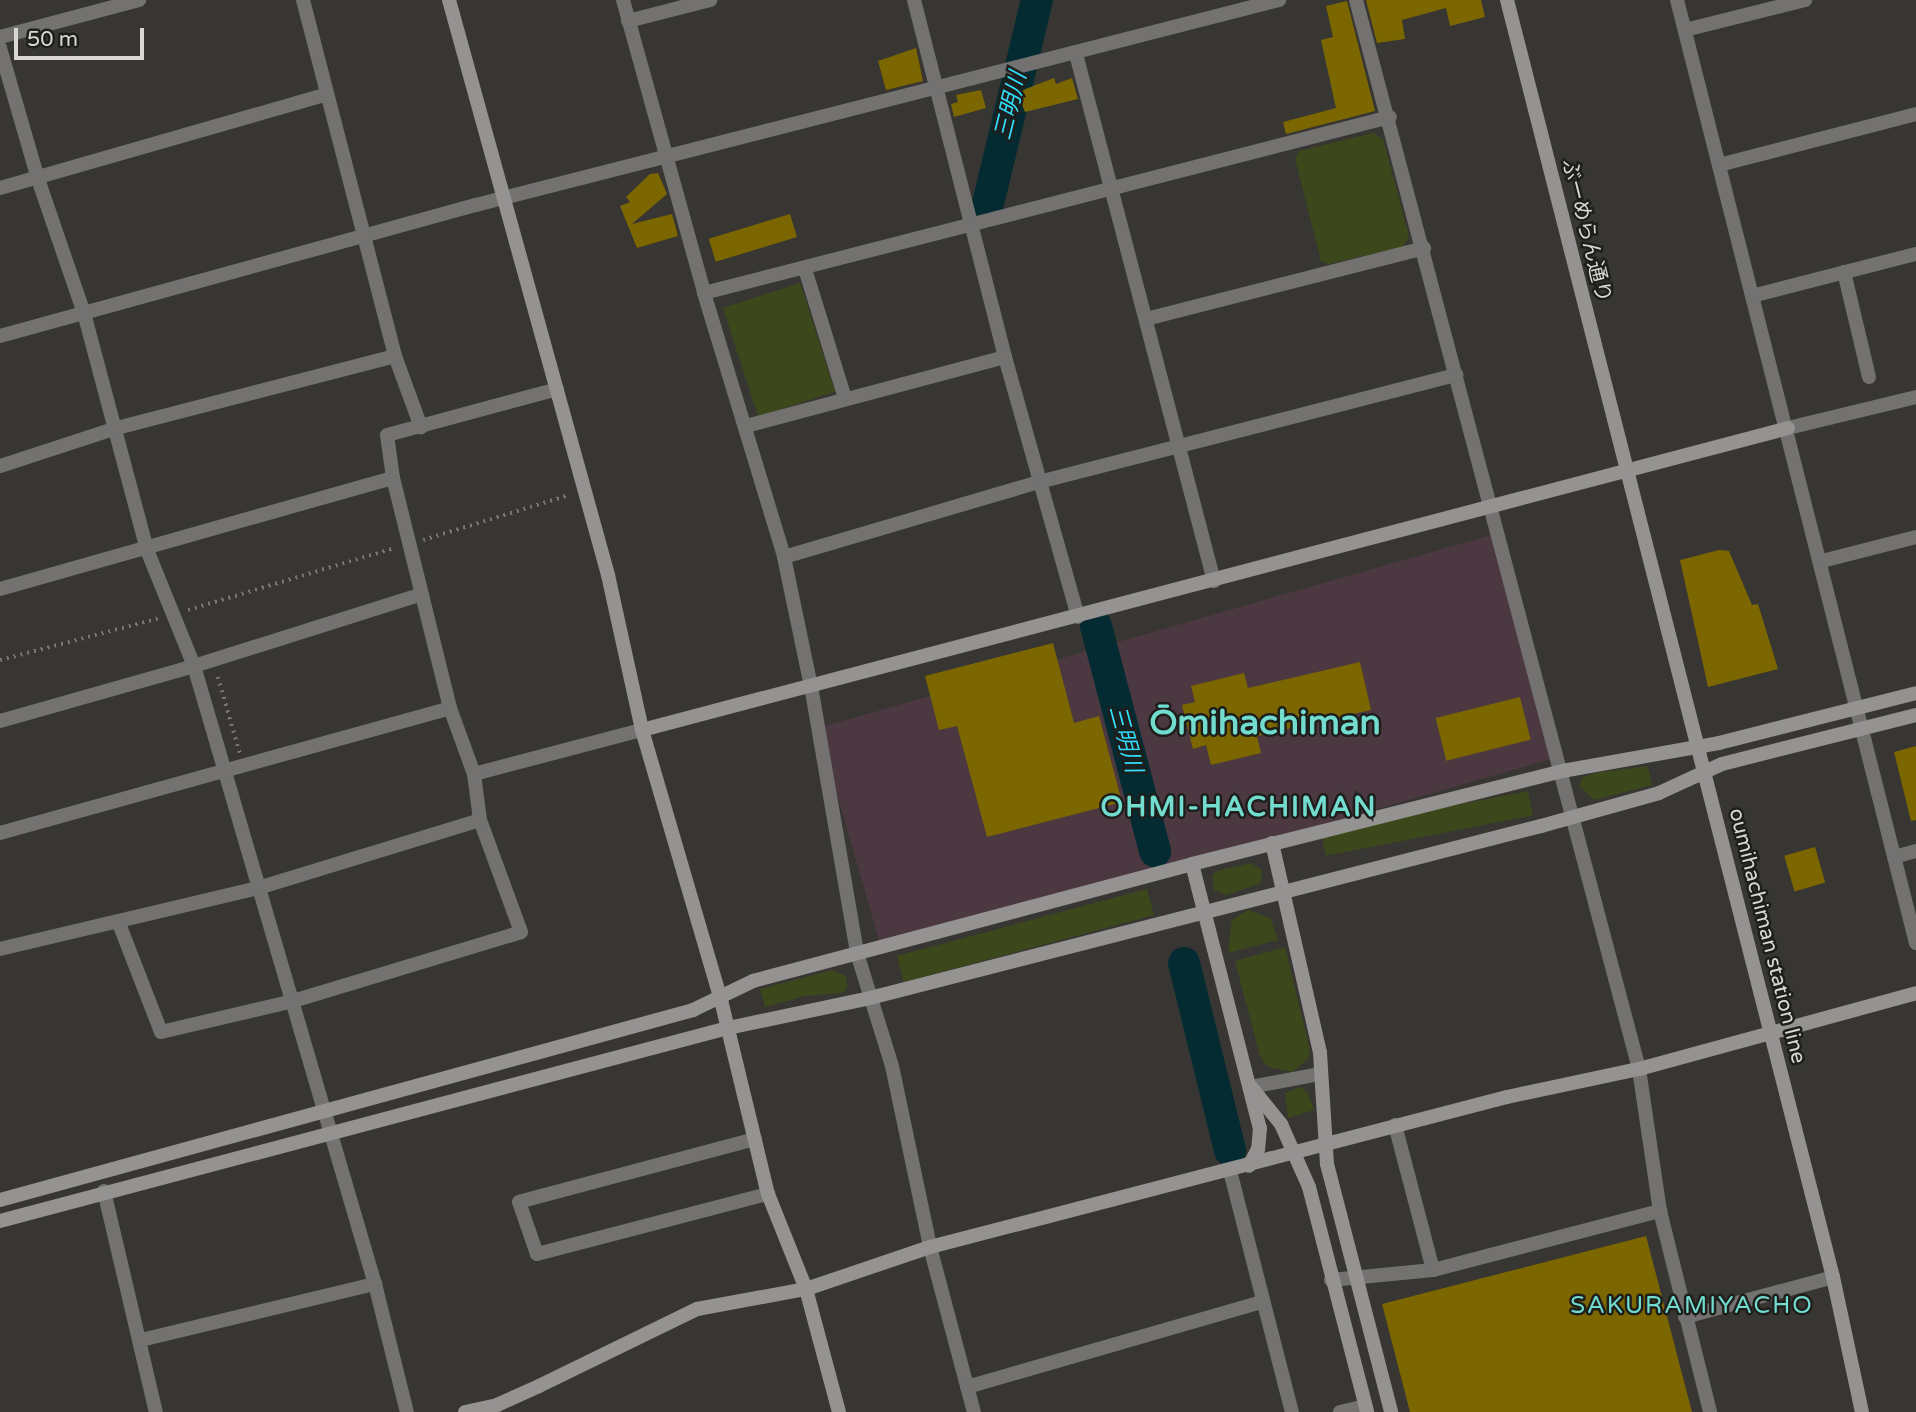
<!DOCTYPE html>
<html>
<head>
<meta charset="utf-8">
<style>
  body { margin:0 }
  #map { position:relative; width:1916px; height:1412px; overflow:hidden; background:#373633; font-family:"Varela Round","Noto Sans JP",sans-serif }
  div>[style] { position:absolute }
  .commercial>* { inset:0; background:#4b3840; transform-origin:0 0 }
  .green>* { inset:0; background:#3c481b; transform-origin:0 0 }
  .river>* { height:32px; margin:-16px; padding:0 16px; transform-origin:16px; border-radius:16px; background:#052b32 }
  .building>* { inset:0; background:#7c6600; transform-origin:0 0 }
  .path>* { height:3.5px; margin-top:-1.75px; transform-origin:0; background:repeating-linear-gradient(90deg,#777673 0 2px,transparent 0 7px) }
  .street>* { height:14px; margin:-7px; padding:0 7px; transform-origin:7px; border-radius:7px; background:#737271 }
  .secondary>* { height:14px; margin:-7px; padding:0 7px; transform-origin:7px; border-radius:7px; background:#959392 }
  span { translate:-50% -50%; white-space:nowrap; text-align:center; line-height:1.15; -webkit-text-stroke:5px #1e1e1c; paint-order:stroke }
  .street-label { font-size:21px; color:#d9d8d6 }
  .water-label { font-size:23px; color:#30defa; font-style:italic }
  .quarter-label { font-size:24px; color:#72dccf; letter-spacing:2px }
  .district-label { font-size:28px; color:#72dccf; font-weight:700; letter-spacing:2px }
  .town-label { font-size:35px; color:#72dccf; font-weight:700 }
  .scale { position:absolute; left:14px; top:28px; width:130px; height:32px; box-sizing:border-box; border:4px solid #d9d8d6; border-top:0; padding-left:9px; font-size:21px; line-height:24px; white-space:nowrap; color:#d9d8d6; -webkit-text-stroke:5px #1e1e1c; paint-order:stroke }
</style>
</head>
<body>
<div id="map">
  <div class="commercial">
    <i style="left:1491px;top:535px;width:232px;height:700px;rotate:74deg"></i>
  </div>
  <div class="green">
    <i style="clip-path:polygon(1373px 133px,1383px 139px,1409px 236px,1403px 247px,1328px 264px,1321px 261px,1295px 159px,1299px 151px)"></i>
    <i style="left:800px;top:283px;width:114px;height:81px;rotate:72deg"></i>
    <i style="clip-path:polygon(1648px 766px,1652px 785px,1594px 800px,1579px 786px,1583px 777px,1595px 773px)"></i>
    <i style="left:1528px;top:791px;width:25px;height:211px;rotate:79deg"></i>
    <i style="clip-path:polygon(1251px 863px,1262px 870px,1261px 883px,1226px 895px,1214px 890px,1212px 875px,1217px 871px)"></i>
    <i style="left:1147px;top:889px;width:27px;height:259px;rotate:75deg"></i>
    <i style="clip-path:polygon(1248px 910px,1270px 918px,1278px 940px,1228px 953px,1232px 920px)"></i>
    <i style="clip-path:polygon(1285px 947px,1310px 1050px,1308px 1059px,1292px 1072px,1268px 1067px,1260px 1056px,1235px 961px)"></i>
    <i style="clip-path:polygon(833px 970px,846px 976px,847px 988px,842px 993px,805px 996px,765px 1007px,760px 989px)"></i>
    <i style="clip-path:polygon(1301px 1087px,1308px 1093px,1314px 1110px,1288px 1118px,1285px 1093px)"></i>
  </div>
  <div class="river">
    <i style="left:986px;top:212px;width:218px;rotate:-76.5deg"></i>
    <i style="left:1096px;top:626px;width:233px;rotate:75.3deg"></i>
    <i style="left:1184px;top:963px;width:193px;rotate:76.2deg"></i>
  </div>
  <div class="building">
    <i style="clip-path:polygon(1366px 0,1481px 0,1485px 17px,1450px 26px,1446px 8px,1402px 20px,1405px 39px,1377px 43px)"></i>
    <i style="clip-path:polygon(1347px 1px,1375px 111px,1286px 134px,1283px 122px,1336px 108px,1321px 40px,1333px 37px,1326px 6px)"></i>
    <i style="clip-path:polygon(916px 48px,923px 81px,886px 90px,878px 61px)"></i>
    <i style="clip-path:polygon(1054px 78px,1056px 84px,1072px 78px,1078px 99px,1025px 112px,1020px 100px,1023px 90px)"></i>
    <i style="clip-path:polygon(981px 90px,986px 108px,954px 117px,951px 104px,958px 102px,956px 95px)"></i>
    <i style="clip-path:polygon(658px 173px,667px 194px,632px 224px,672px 214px,678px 236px,637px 248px,620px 206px,630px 202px,626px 197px,650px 174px)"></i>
    <i style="left:790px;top:214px;width:24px;height:85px;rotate:73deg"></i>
    <i style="clip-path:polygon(1719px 550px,1729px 551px,1752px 605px,1758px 604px,1778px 669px,1708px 687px,1680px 560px)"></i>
    <i style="clip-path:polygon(1053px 643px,1074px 723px,1099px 716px,1122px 802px,987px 837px,957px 726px,939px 730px,925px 676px)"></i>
    <i style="clip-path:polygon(1360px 662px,1371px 710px,1257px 736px,1261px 753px,1211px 765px,1206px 745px,1193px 749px,1182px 705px,1195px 702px,1191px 686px,1244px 673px,1248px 688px)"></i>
    <i style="left:1520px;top:697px;width:44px;height:87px;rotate:76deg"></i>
    <i style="clip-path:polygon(1916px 746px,1916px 820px,1911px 821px,1894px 752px)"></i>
    <i style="left:1815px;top:847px;width:37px;height:32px;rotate:74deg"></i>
    <i style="clip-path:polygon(1646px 1236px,1692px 1412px,1410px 1412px,1382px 1304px)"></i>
  </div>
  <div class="path">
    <i style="left:423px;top:540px;width:153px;rotate:-17.1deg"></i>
    <i style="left:188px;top:610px;width:216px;rotate:-16.7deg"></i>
    <i style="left:0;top:660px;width:165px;rotate:-14.7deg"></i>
    <i style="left:218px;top:677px;width:79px;rotate:73.9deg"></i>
  </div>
  <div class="street">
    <i style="left:303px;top:0;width:368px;rotate:75.5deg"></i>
    <i style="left:395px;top:356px;width:76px;rotate:69.9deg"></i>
    <i style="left:623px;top:0;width:304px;rotate:74.5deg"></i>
    <i style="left:704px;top:293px;width:276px;rotate:73.1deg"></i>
    <i style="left:784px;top:557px;width:132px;rotate:78.2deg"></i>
    <i style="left:811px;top:686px;width:271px;rotate:80.2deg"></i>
    <i style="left:857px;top:953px;width:118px;rotate:72.8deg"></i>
    <i style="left:892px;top:1066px;width:185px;rotate:78.1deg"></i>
    <i style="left:930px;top:1247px;width:171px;rotate:75.1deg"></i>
    <i style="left:914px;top:0;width:368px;rotate:75.7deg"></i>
    <i style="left:1005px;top:357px;width:270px;rotate:74.3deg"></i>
    <i style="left:1356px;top:0;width:1106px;rotate:75.17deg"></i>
    <i style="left:1639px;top:1069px;width:144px;rotate:81.6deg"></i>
    <i style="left:1660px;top:1211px;width:207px;rotate:76deg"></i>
    <i style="left:1677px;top:0;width:973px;rotate:75.78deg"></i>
    <i style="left:628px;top:21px;width:85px;rotate:-14.4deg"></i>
    <i style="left:1685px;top:30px;width:124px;rotate:-14deg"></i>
    <i style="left:0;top:37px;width:144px;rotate:-14.9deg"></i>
    <i style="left:0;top:48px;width:136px;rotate:73.8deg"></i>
    <i style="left:38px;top:179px;width:142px;rotate:71.1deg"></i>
    <i style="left:84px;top:313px;width:245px;rotate:75.1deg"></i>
    <i style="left:147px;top:550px;width:125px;rotate:67.9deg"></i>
    <i style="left:194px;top:666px;width:644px;rotate:73.68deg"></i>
    <i style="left:375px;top:1284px;width:132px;rotate:76deg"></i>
    <i style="left:1076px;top:54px;width:545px;rotate:75.33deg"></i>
    <i style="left:1719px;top:165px;width:203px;rotate:-14.5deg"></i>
    <i style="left:0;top:188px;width:340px;rotate:-16deg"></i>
    <i style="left:805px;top:269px;width:135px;rotate:72.8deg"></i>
    <i style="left:1844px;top:272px;width:108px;rotate:76.6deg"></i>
    <i style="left:704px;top:293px;width:708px;rotate:-14.39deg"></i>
    <i style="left:1752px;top:296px;width:169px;rotate:-14.4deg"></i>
    <i style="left:1146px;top:319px;width:287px;rotate:-14.3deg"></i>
    <i style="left:0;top:336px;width:494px;rotate:-15.4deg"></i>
    <i style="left:476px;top:205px;width:829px;rotate:-14.32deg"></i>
    <i style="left:746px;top:426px;width:268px;rotate:-14.9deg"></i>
    <i style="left:1788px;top:428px;width:132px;rotate:-13.6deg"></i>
    <i style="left:0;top:466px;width:119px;rotate:-18.1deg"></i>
    <i style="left:113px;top:429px;width:291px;rotate:-14.5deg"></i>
    <i style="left:784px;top:557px;width:266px;rotate:-16.4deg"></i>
    <i style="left:1039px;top:482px;width:431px;rotate:-14.4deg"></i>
    <i style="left:1822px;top:561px;width:97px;rotate:-14.3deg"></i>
    <i style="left:0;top:589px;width:408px;rotate:-15.8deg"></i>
    <i style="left:0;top:721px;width:202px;rotate:-15.8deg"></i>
    <i style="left:194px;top:666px;width:239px;rotate:-17.5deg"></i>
    <i style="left:474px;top:774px;width:174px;rotate:-14.7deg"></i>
    <i style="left:0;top:833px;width:467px;rotate:-15.5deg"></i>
    <i style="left:1894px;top:857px;width:23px;rotate:-15deg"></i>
    <i style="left:118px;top:921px;width:119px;rotate:68.8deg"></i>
    <i style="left:161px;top:1032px;width:136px;rotate:-13.2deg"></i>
    <i style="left:293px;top:1001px;width:238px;rotate:-16.8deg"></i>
    <i style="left:521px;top:932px;width:119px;rotate:-110.1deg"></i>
    <i style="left:480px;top:820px;width:46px;rotate:-97.4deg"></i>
    <i style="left:474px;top:774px;width:70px;rotate:-110deg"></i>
    <i style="left:450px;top:708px;width:237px;rotate:-103.9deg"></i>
    <i style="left:393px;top:478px;width:43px;rotate:-97.9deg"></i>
    <i style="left:387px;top:435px;width:176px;rotate:-15.1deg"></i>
    <i style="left:0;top:949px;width:265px;rotate:-13.3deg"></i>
    <i style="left:258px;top:888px;width:232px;rotate:-17deg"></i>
    <i style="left:1251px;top:1087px;width:69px;rotate:-10.8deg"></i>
    <i style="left:1395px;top:1125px;width:150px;rotate:75.3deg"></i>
    <i style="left:755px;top:1139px;width:244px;rotate:165.1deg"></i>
    <i style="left:519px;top:1202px;width:55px;rotate:70.9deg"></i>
    <i style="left:537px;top:1254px;width:239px;rotate:-14.6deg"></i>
    <i style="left:1230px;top:1171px;width:249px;rotate:75.6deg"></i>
    <i style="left:104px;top:1191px;width:227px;rotate:76.8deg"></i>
    <i style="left:1331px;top:1280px;width:102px;rotate:-5.6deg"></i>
    <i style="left:1433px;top:1270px;width:235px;rotate:-14.6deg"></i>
    <i style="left:1685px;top:1317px;width:153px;rotate:-15.1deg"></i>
    <i style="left:141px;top:1340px;width:241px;rotate:-13.5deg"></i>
    <i style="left:967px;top:1387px;width:307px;rotate:-16.1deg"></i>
    <i style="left:1340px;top:1412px;width:26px;rotate:-13deg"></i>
  </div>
  <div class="secondary">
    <i style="left:449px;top:0;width:597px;rotate:74.54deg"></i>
    <i style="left:608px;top:575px;width:159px;rotate:77.6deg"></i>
    <i style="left:642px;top:730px;width:277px;rotate:73.7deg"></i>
    <i style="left:720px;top:996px;width:204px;rotate:76.4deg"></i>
    <i style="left:768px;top:1194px;width:102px;rotate:68.2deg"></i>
    <i style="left:806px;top:1289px;width:127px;rotate:75deg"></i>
    <i style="left:1507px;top:0;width:1318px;rotate:75.68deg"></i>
    <i style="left:1833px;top:1277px;width:138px;rotate:77.9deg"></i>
    <i style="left:642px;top:730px;width:1185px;rotate:-14.76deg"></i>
    <i style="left:1272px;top:843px;width:215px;rotate:77.1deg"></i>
    <i style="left:1320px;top:1053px;width:111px;rotate:86.4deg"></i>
    <i style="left:1327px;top:1164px;width:256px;rotate:75.5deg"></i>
    <i style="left:1192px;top:864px;width:273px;rotate:75.6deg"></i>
    <i style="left:1260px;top:1128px;width:21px;rotate:95deg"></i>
    <i style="left:1258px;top:1149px;width:19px;rotate:118deg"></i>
    <i style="left:1251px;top:1087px;width:48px;rotate:51deg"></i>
    <i style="left:1281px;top:1124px;width:69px;rotate:66deg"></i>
    <i style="left:1309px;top:1187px;width:232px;rotate:75.5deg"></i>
    <i style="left:0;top:1200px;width:719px;rotate:-15.33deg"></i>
    <i style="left:693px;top:1010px;width:67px;rotate:-25.8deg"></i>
    <i style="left:753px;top:981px;width:454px;rotate:-14.9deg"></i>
    <i style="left:1192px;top:864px;width:382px;rotate:-14.1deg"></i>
    <i style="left:1562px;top:771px;width:159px;rotate:-10.1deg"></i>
    <i style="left:1719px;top:743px;width:203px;rotate:-14.2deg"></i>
    <i style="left:0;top:1221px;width:753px;rotate:-14.85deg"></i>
    <i style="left:728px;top:1028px;width:145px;rotate:-11.9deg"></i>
    <i style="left:870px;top:998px;width:693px;rotate:-14.38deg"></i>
    <i style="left:1541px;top:826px;width:123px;rotate:-15.6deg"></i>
    <i style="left:1659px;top:793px;width:69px;rotate:-24.7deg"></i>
    <i style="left:1722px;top:764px;width:200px;rotate:-14.2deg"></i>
    <i style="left:465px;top:1412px;width:33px;rotate:-12deg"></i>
    <i style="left:497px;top:1405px;width:46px;rotate:-24.3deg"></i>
    <i style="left:539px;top:1386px;width:176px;rotate:-26deg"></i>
    <i style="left:697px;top:1309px;width:111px;rotate:-10.4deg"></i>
    <i style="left:806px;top:1289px;width:131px;rotate:-18.7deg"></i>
    <i style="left:930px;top:1247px;width:596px;rotate:-14.57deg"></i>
    <i style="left:1507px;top:1097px;width:135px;rotate:-12deg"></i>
    <i style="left:1639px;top:1069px;width:287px;rotate:-15.3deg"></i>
  </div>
  <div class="street-label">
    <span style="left:1586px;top:231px;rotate:76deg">ぶーめらん通り</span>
    <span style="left:1767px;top:936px;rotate:76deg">oumihachiman station line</span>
  </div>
  <div class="water-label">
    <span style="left:1011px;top:106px;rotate:-76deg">三明川</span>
    <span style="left:1125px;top:739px;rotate:75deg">三明川</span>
  </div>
  <div class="quarter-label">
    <span style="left:1692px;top:1306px">SAKURAMIYACHO</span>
  </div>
  <div class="district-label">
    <span style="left:1239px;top:807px">OHMI-HACHIMAN</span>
  </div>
  <div class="town-label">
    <span style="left:1265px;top:723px">Ōmihachiman</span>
  </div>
  <div class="scale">50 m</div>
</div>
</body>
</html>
